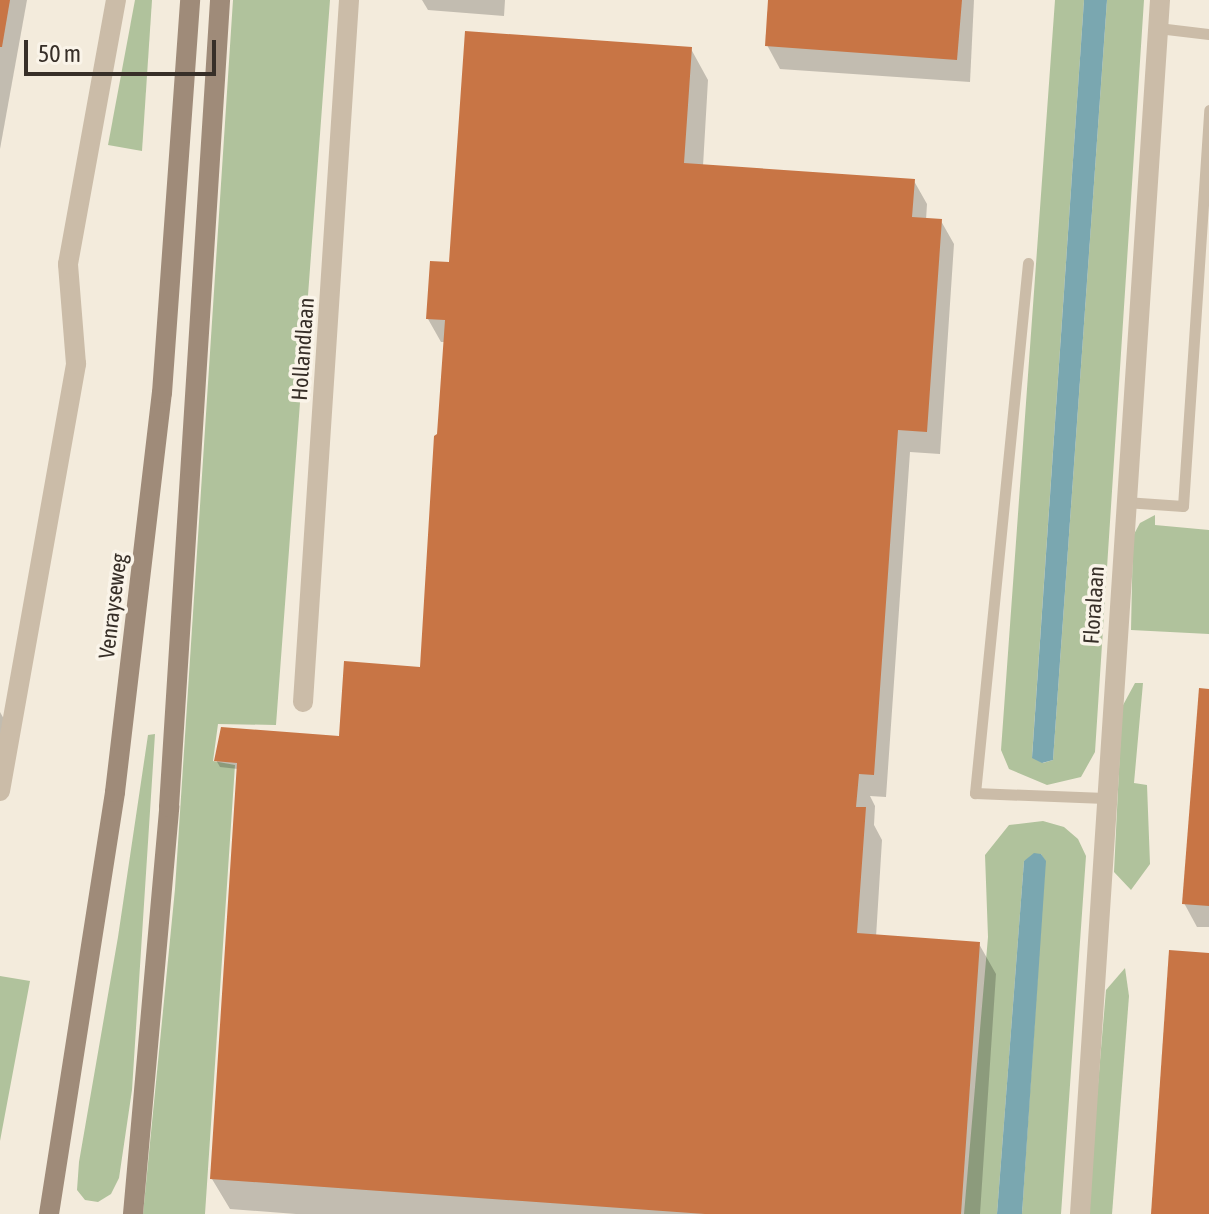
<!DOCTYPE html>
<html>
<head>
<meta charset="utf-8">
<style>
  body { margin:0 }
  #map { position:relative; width:1209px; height:1214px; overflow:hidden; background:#f3ebdc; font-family:"Asap Condensed",sans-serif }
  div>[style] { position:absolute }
  .green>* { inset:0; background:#b0c29c }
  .water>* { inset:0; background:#7aa7b0 }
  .shadow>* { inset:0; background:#0003 }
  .building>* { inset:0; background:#c87545 }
  .service>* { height:11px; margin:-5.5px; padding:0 5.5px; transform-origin:5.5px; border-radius:5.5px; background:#cbbca8 }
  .minor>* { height:20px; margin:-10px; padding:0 10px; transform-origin:10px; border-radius:10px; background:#cbbca8 }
  .secondary>* { height:20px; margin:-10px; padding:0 10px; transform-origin:10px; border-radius:10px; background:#9f8b79 }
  span { translate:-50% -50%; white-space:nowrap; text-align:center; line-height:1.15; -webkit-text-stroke:7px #faf4e9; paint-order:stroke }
  .street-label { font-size:22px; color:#372f28 }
  .scale { position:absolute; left:24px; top:40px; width:192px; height:36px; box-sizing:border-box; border:4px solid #372f28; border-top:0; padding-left:10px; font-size:24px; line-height:28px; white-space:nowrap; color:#372f28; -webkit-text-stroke:6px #faf4e9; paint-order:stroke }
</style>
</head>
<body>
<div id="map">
  <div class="green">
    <i style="clip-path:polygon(135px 0,152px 0,142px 151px,108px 145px)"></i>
    <i style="clip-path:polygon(233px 0,330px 0,276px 725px,218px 724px,213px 761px,235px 765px,205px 1214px,143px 1214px,175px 889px)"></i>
    <i style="clip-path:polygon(1055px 0,1084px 0,1032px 757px,1043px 763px,1053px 760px,1107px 0,1144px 0,1095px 752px,1081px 777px,1047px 785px,1009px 769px,1001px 750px)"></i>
    <i style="clip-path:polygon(1155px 515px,1155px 525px,1209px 530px,1209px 634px,1131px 630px,1133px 536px,1140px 523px)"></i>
    <i style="clip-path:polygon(1135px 683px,1143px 683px,1134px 783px,1147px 785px,1150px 864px,1131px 890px,1114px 872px,1122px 707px)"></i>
    <i style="clip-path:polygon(155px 734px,132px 1090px,119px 1178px,111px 1194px,98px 1202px,85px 1200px,77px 1190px,79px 1162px,118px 937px,148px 735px)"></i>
    <i style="clip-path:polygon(1043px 821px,1064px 827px,1078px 839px,1086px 856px,1061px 1214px,1022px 1214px,1045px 861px,1041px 854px,1024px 861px,997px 1214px,964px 1214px,988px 937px,985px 855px,1009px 825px)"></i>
    <i style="clip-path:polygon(1125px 968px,1129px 996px,1112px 1214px,1087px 1214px,1106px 990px)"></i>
    <i style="clip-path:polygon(0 976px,30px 981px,0 1141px)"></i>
  </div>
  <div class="water">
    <i style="clip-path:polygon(1084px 0,1107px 0,1053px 760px,1042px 763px,1032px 758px)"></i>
    <i style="clip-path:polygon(1034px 853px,1041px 854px,1046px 861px,1022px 1214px,997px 1214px,1024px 861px)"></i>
  </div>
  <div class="shadow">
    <i style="clip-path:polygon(0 0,27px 0,0 149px)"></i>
    <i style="clip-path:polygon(422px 0,505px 0,504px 16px,428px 10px)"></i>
    <i style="clip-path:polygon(770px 0,974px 0,970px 82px,780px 69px,767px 45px)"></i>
    <i style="clip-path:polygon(691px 49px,708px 80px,703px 166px,914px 181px,927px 204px,926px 220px,941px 221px,954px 244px,940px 454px,910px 452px,886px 797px,870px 796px,875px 806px,874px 825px,882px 840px,876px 937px,979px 944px,996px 974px,980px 1214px,296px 1214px,230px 1209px,212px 1179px,238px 769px,220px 767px,216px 760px,341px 738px,422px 669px,445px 342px,441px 342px,428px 319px,451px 264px)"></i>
    <i style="clip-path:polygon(1209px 691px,1209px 927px,1197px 927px,1184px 903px)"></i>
    <i style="clip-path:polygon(0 712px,9px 728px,0 760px)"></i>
  </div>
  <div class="building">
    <i style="clip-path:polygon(0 0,10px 0,2px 47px,0 47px)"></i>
    <i style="clip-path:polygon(768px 0,962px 0,957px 60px,765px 46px)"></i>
    <i style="clip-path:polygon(465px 31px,692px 47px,684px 163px,915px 179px,912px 217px,942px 219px,927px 432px,898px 430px,874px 775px,859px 774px,856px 807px,866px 807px,857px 933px,980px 942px,961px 1214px,705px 1214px,210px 1179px,237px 763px,214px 761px,221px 727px,339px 736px,344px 661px,420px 667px,434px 436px,437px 434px,445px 320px,426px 319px,430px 261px,449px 262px)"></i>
    <i style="clip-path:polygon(1199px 688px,1209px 689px,1209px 906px,1182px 904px)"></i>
    <i style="clip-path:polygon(1169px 950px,1209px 953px,1209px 1214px,1151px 1214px)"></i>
  </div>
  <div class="service">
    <i style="left:1158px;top:28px;width:51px;rotate:6.7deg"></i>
    <i style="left:1028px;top:263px;width:533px;rotate:95.71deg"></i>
    <i style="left:975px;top:793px;width:130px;rotate:2.2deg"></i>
    <i style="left:1125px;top:502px;width:58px;rotate:3.9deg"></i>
    <i style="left:1183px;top:506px;width:397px;rotate:-86.2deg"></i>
  </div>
  <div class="minor">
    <i style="left:303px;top:702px;width:704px;rotate:-86.25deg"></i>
    <i style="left:0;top:791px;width:434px;rotate:-79.9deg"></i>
    <i style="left:76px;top:364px;width:100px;rotate:-94.6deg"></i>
    <i style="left:68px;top:264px;width:268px;rotate:-79.7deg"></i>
    <i style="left:1080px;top:1214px;width:1217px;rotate:-86.23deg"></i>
  </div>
  <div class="secondary">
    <i style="left:49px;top:1214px;width:427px;rotate:-81.1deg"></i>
    <i style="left:115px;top:792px;width:402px;rotate:-83.3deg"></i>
    <i style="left:162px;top:393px;width:394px;rotate:-85.9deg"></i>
    <i style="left:133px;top:1214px;width:409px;rotate:-84.9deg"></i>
    <i style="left:169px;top:807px;width:809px;rotate:-86.38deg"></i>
  </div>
  <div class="street-label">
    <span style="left:303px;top:349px;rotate:-86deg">Hollandlaan</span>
    <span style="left:1094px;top:605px;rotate:-86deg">Floralaan</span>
    <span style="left:113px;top:606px;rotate:-83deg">Venrayseweg</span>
  </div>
  <div class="scale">50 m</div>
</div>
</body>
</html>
